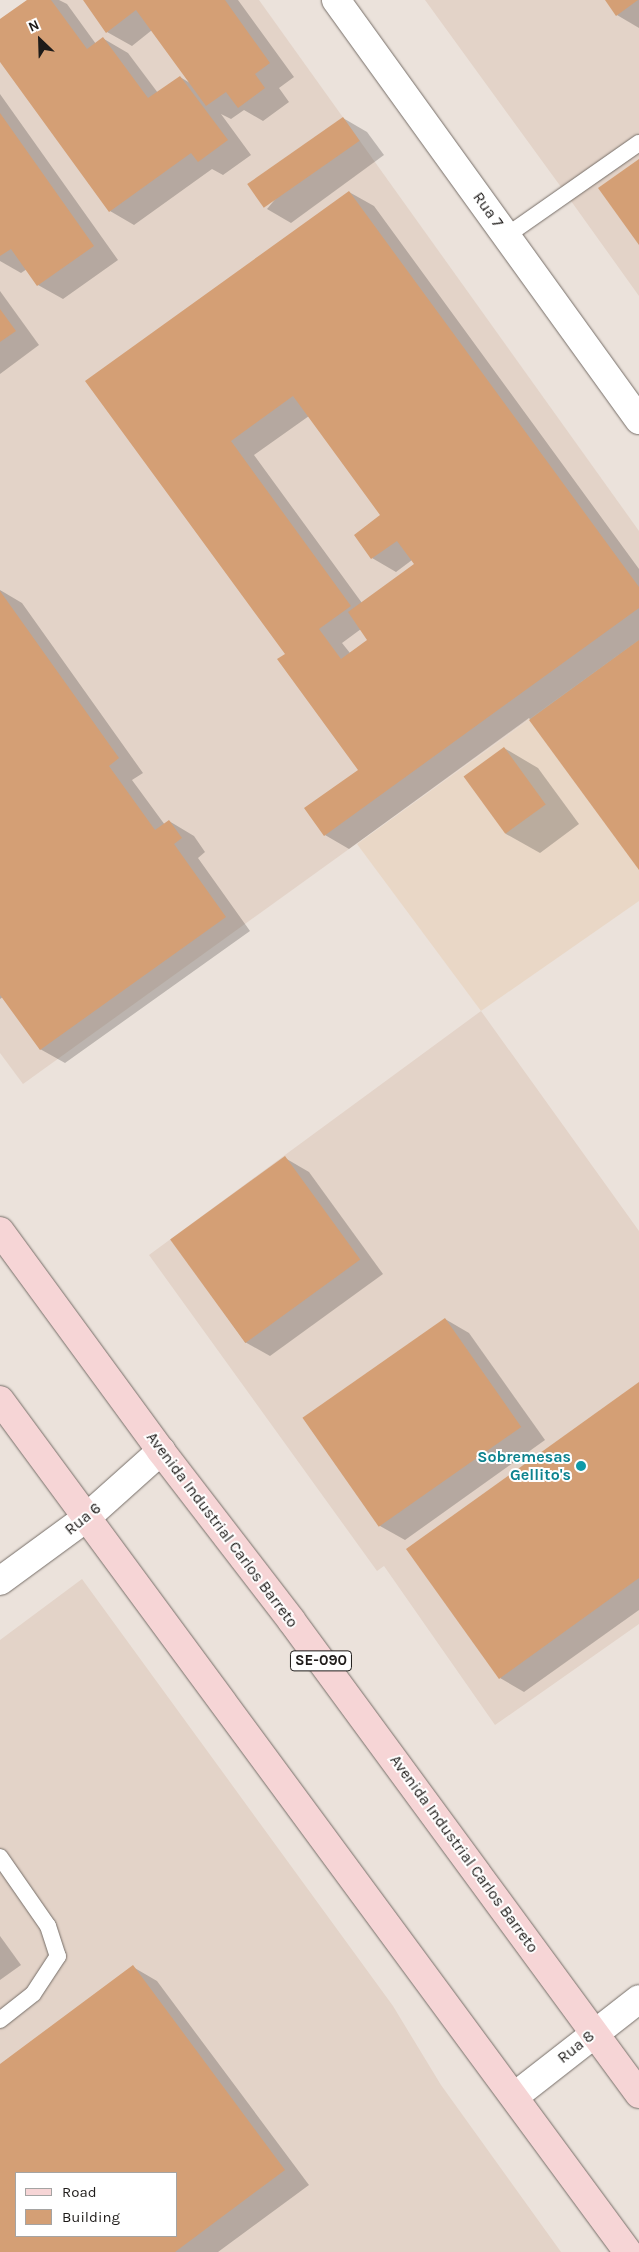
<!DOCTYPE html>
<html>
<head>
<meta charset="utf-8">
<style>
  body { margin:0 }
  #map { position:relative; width:639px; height:2252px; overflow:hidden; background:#ebe2db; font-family:Karla,sans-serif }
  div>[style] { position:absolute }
  .commercial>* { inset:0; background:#e9d7c6 }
  .built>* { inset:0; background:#e3d3c8 }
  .shadow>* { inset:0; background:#0003 }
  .building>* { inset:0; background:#d49f75; transform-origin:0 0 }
  .roads { filter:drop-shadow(0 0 1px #766e68) drop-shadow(0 0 1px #766e68) }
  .lane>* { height:16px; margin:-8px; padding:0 8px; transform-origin:8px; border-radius:8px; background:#fff }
  .street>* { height:28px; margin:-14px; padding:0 14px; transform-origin:14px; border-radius:14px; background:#fff }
  .primary>* { height:28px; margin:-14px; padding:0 14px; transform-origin:14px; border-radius:14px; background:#f6d5d6 }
  .dots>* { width:14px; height:14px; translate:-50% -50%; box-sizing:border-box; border:2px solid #fff; border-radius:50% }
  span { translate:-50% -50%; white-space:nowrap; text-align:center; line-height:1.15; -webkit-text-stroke:4px #fff; paint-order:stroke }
  .shield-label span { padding:1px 4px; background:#fff; border:1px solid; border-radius:4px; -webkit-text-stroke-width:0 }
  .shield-label { font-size:15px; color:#1e1b19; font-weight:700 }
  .street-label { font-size:16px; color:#1e1b19 }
  .culture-label { font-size:16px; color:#0d838f; font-weight:700 }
  .right { translate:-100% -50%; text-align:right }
  .legend { position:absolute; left:15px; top:2172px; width:162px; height:65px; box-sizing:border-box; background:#fff; border:1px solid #a5a4a3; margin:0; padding:6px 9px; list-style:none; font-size:15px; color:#1e1b19 }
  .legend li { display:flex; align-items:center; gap:10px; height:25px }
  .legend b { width:25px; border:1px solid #a5a4a3 }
  .north { position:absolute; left:15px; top:15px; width:50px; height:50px; -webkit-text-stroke:4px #fff; paint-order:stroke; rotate:336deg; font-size:14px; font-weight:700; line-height:20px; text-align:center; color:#1e1b19 }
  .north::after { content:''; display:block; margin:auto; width:18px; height:22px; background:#1e1b19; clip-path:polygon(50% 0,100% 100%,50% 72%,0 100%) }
</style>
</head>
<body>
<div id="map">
  <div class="commercial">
    <i style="clip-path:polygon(639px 640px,639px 901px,481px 1011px,357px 844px)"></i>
  </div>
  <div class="built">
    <i style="clip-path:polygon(27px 0,259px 0,639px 531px,639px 640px,23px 1084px,0 1053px,0 19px)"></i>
    <i style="clip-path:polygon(425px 0,639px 0,639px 296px,561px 187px)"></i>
    <i style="clip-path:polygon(481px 1011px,639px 1231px,639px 1624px,495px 1725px,384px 1566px,377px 1571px,149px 1255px)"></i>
    <i style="clip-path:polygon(evenodd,82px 1579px,393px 2006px,441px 2085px,561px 2252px,0 2252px,0 1640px,82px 1579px,16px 2173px,176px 2173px,176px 2236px,16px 2236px,16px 2173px)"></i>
  </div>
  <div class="shadow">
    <i style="clip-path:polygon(29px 0,59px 0,67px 4px,96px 44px,104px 39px,128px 53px,158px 93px,180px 77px,190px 83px,152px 30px,132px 46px,107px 32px,84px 0,238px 0,294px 77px,279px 88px,289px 102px,263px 121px,244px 110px,231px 119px,221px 114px,251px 155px,223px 175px,212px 169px,134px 225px,110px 211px,0 60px,0 21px)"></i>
    <i style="clip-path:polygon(606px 0,639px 0,639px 28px,617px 15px)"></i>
    <i style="clip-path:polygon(0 94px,118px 260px,63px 299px,38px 285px,27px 269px,21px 273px,0 261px)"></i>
    <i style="clip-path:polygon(343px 118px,367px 132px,384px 155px,291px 223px,267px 209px)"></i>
    <i style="clip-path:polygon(evenodd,349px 192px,374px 206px,639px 569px,639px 868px,529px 718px,349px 849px,325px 835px,360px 770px,286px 654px,87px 382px,349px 192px,309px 416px,382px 516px,372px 558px,396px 572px,412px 560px,415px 564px,362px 603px,254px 455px,309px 416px,349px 192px,361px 629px,369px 640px,350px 653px,342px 643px,361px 629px)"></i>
    <i style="clip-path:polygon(0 291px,39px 345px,0 374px)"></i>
    <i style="clip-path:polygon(0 590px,22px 603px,143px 773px,132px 780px,165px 825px,169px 821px,194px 836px,205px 852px,198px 858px,250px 931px,65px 1063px,40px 1049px,3px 997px,0 999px)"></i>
    <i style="clip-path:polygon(504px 748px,538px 768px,579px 824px,540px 853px,506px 834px)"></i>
    <i style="clip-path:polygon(285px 1158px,309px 1172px,383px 1274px,270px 1356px,245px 1342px,172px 1240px)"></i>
    <i style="clip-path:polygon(445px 1319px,469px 1333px,545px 1440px,405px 1540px,380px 1526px,304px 1419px)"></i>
    <i style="clip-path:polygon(639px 1384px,639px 1610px,524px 1692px,500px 1678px)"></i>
    <i style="clip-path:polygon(0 1936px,21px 1965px,0 1980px)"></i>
    <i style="clip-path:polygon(evenodd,133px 1967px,157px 1981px,309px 2185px,218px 2252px,0 2252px,0 2065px,133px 1967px,16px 2173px,176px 2173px,176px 2236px,16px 2236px,16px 2173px)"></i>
  </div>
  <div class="building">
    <i style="clip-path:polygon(27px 0,51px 0,87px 49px,103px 37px,148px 98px,180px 76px,228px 140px,198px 162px,191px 153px,109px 212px,0 62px,0 19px)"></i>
    <i style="clip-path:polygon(83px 0,225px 0,270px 63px,255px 74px,265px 88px,238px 108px,226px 92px,206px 106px,136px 10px,106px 33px)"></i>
    <i style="clip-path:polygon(605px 0,638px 0,616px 16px)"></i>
    <i style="clip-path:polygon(0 113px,94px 246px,37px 286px,11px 249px,0 256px)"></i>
    <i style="left:343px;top:117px;width:29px;height:117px;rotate:55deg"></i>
    <i style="clip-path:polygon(639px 159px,639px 245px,598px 188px)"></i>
    <i style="clip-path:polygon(evenodd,349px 191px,639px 587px,639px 608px,324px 836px,304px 808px,358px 770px,277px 659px,285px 654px,85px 381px,349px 191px,293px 396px,380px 515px,354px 535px,371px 559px,397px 541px,414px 564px,348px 612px,367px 640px,341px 659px,319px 629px,351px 606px,231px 441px,293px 396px)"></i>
    <i style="clip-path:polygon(0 309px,16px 331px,0 342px)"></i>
    <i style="clip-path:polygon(0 591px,119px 758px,109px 766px,155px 830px,169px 820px,182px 838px,174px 844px,226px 917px,40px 1050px,0 995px)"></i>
    <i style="clip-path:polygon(639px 640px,639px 870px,529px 720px)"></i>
    <i style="left:504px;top:747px;width:71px;height:50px;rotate:54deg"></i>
    <i style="left:285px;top:1156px;width:128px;height:142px;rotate:54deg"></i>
    <i style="left:445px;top:1318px;width:133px;height:174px;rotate:55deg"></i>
    <i style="clip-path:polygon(639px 1382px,639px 1578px,499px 1679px,406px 1549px)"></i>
    <i style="clip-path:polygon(evenodd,133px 1965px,285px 2170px,175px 2252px,0 2252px,0 2064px,133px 1965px,16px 2173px,176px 2173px,176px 2236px,16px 2236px,16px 2173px)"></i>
  </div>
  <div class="roads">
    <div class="lane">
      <i style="left:506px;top:236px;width:162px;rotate:-35deg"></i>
      <i style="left:0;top:1857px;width:84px;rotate:55.2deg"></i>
      <i style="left:48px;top:1926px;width:32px;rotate:72deg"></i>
      <i style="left:58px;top:1956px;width:45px;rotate:123.3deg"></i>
      <i style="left:33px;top:1994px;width:42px;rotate:141.8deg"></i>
    </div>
    <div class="street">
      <i style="left:336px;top:0;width:518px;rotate:54.19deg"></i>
      <i style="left:0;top:1581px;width:107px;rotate:-36.2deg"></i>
      <i style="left:86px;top:1518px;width:101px;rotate:-41.8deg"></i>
      <i style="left:515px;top:2096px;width:157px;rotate:-38deg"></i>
    </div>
    <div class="primary">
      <i style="left:0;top:1231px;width:273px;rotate:53.8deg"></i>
      <i style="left:161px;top:1451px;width:213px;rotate:52.4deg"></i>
      <i style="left:291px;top:1620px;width:588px;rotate:53.71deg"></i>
      <i style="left:0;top:1400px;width:1058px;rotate:53.61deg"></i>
    </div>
  </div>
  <div class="dots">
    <i style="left:581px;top:1466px;background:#0f9aa8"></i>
  </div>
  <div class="shield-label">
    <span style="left:321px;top:1661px">SE-090</span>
  </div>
  <div class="street-label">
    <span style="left:488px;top:210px;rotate:54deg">Rua 7</span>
    <span style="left:83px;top:1519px;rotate:-39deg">Rua 6</span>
    <span style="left:222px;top:1530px;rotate:53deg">Avenida Industrial Carlos Barreto</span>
    <span style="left:464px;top:1854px;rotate:54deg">Avenida Industrial Carlos Barreto</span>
    <span style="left:576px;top:2047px;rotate:-39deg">Rua 8</span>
  </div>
  <div class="culture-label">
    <span class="right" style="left:571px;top:1466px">Sobremesas<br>Gellito's</span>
  </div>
  <ul class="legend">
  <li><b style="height:6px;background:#f6d5d6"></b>Road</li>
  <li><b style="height:14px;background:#d49f75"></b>Building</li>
  </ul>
  <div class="north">N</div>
</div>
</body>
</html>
